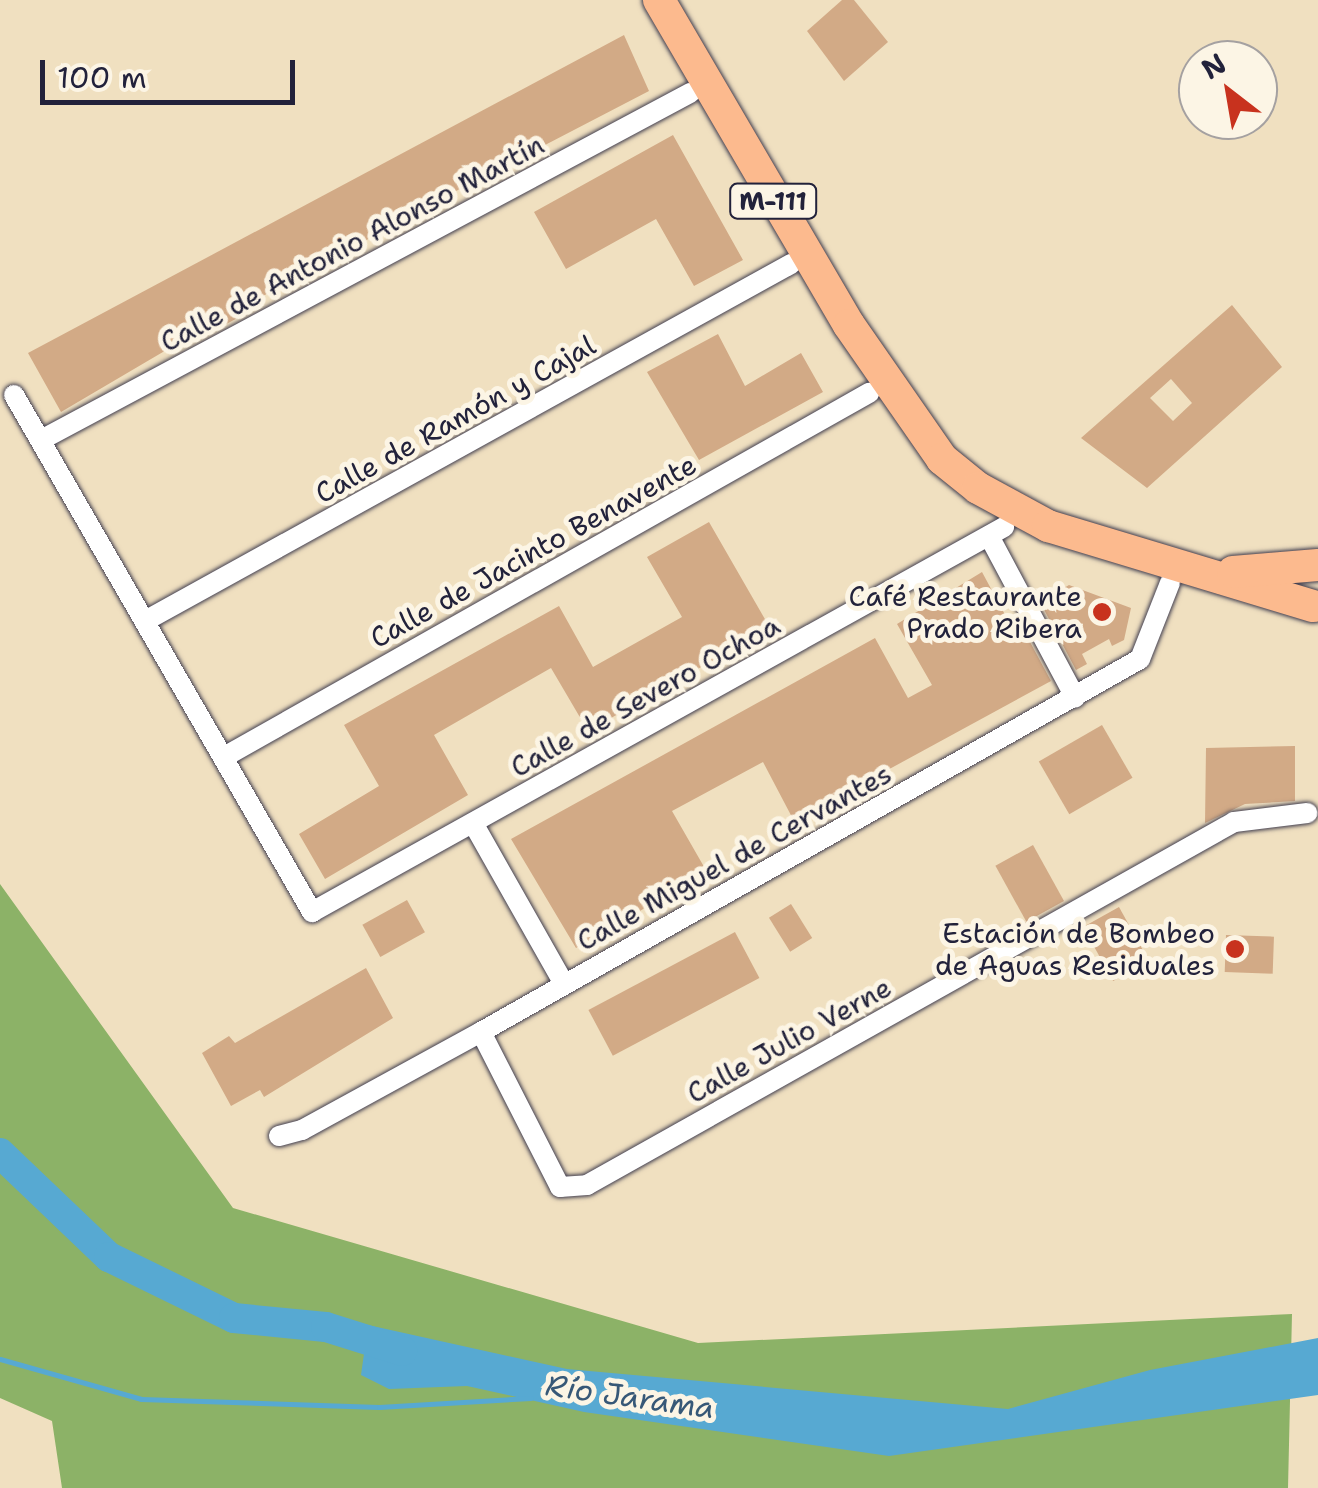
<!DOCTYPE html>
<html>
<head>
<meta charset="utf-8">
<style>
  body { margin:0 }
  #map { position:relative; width:1318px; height:1488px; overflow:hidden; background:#f0e0c0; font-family:"Shantell Sans",sans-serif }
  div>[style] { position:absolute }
  .forest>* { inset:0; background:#8cb267 }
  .water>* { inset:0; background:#57a9d2 }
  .stream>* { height:5px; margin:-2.5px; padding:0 2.5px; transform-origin:2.5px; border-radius:2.5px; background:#57a9d2 }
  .river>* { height:30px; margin:-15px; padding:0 15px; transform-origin:15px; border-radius:15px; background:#57a9d2 }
  .building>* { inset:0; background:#d2aa86; transform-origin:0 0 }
  .roads { filter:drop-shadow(0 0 2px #413e4f) drop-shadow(0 0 2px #413e4f) }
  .minor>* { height:20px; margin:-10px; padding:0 10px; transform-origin:10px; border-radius:10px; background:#fff }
  .primary>* { height:32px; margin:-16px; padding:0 16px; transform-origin:16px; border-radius:16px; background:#fcba8e }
  .dots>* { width:28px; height:28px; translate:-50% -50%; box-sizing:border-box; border:5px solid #fcf5e5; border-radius:50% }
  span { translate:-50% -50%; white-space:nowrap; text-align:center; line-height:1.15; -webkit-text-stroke:10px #fcf5e5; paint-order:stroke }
  .shield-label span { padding:2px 8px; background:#fcf5e5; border:2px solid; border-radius:8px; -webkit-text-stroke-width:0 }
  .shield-label { font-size:25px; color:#22223b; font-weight:700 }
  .street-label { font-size:28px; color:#22223b }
  .poi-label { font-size:28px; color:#22223b }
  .right { translate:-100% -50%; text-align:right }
  .water-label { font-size:30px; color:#375877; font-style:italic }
  .north { position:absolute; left:1178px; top:40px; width:100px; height:100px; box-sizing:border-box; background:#fcf5e5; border:2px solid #a5a1a1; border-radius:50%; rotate:329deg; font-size:28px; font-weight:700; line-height:40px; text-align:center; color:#22223b }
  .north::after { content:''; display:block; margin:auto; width:35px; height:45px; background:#c8321e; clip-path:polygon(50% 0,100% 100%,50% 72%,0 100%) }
  .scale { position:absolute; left:40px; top:60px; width:255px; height:45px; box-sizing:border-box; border:5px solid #22223b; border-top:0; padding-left:12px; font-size:30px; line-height:35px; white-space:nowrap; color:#22223b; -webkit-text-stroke:8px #fcf5e5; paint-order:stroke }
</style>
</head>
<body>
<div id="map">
  <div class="forest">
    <i style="clip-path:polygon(0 884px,233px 1208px,698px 1343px,1292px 1314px,1288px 1488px,62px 1488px,52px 1421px,0 1398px)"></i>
  </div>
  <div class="water">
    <i style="clip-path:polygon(368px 1325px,567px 1369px,1008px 1409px,1150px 1370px,1318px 1338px,1318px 1395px,889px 1456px,584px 1412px,467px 1386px,389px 1389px,361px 1375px)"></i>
  </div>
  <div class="stream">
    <i style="left:0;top:1359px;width:147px;rotate:15.8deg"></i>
    <i style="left:141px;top:1399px;width:238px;rotate:1.9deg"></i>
    <i style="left:379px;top:1407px;width:152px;rotate:-3.4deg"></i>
  </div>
  <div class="river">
    <i style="left:0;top:1153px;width:151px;rotate:43.7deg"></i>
    <i style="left:109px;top:1257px;width:139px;rotate:26deg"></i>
    <i style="left:234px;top:1318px;width:92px;rotate:5.6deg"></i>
    <i style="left:326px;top:1327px;width:80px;rotate:17.5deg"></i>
  </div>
  <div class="building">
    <i style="clip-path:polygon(842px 0,854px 0,888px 42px,844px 81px,807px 31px)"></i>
    <i style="clip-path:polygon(624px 35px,649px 91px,435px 202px,438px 209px,386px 238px,382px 232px,324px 262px,254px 301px,258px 307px,206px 335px,202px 329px,61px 412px,28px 353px)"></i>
    <i style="clip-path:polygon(673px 135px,743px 260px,694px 286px,656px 219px,566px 269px,534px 212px)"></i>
    <i style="clip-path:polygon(evenodd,1232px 305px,1282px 367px,1147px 488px,1081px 438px,1232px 305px,1171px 379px,1192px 403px,1173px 421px,1150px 398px,1171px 379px)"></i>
    <i style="clip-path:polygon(718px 334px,745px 386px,801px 353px,823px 392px,699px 460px,647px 372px)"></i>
    <i style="clip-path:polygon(709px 522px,770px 628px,588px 731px,551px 668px,507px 693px,434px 735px,468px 795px,325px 879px,299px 834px,379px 786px,344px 725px,559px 606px,593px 667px,682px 617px,647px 557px)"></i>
    <i style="clip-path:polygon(982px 572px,1017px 637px,1030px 642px,1051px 681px,794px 821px,763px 762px,672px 811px,707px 872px,576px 948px,511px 839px,875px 638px,908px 698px,932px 685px,897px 624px)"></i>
    <i style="clip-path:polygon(1069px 585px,1131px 608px,1124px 640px,1112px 646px,1109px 639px,1082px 654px,1087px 664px,1076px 670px,1040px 602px)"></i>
    <i style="left:1102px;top:725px;width:61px;height:73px;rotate:60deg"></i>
    <i style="clip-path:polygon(1295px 746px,1295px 801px,1245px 804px,1205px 823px,1206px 748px)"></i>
    <i style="left:1033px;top:845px;width:64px;height:43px;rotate:61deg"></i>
    <i style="left:407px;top:900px;width:37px;height:51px;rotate:61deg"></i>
    <i style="left:791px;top:904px;width:40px;height:26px;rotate:58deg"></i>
    <i style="left:1119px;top:907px;width:62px;height:41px;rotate:61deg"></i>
    <i style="left:735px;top:932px;width:52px;height:166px;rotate:62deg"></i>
    <i style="left:1226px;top:935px;width:48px;height:37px;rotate:2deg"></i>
    <i style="clip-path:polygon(366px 968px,393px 1018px,264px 1097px,260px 1090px,231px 1106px,202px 1053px,229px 1036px,235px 1043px)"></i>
  </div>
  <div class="roads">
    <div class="minor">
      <i style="left:14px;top:395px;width:597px;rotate:60.04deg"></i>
      <i style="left:312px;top:912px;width:792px;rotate:-29.09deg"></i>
      <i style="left:41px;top:440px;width:736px;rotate:-28.13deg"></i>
      <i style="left:989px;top:536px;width:183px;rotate:61.9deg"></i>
      <i style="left:145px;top:621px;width:738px;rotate:-28.93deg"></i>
      <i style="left:224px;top:757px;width:741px;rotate:-29.44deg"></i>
      <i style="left:473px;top:823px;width:185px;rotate:60.5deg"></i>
      <i style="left:481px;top:1032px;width:174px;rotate:63deg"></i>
      <i style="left:560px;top:1187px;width:27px;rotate:-4deg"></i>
      <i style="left:587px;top:1185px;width:742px;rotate:-29.29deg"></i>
      <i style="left:1234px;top:822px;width:74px;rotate:-7deg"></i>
      <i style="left:279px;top:1136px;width:24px;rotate:-15deg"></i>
      <i style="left:302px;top:1130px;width:204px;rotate:-28.7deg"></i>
      <i style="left:481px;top:1032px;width:757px;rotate:-29.51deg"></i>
      <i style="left:1140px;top:659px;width:82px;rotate:-68.5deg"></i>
    </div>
    <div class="primary">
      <i style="left:659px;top:0;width:376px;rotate:59.7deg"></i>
      <i style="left:849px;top:325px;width:163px;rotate:55.2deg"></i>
      <i style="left:942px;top:459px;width:46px;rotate:38.9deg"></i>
      <i style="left:978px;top:488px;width:80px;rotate:28.5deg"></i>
      <i style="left:1048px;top:526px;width:277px;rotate:16.8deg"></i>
      <i style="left:1233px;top:572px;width:85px;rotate:-4.7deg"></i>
    </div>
  </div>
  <div class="dots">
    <i style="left:1102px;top:612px;background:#c8321e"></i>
    <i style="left:1235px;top:949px;background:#c8321e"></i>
  </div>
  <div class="shield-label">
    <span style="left:773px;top:201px">M-111</span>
  </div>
  <div class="street-label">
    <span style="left:352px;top:243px;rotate:-28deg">Calle de Antonio Alonso Martín</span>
    <span style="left:455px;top:419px;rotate:-29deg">Calle de Ramón y Cajal</span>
    <span style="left:533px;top:551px;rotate:-29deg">Calle de Jacinto Benavente</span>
    <span style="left:645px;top:696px;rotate:-29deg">Calle de Severo Ochoa</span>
    <span style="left:734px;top:857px;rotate:-29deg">Calle Miguel de Cervantes</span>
    <span style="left:789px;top:1040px;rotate:-29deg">Calle Julio Verne</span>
  </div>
  <div class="poi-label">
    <span class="right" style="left:1082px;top:612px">Café Restaurante<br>Prado Ribera</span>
    <span class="right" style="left:1215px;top:949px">Estación de Bombeo<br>de Aguas Residuales</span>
  </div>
  <div class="water-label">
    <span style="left:630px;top:1397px;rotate:8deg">Río Jarama</span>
  </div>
  <div class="north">N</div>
  <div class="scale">100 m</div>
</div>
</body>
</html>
